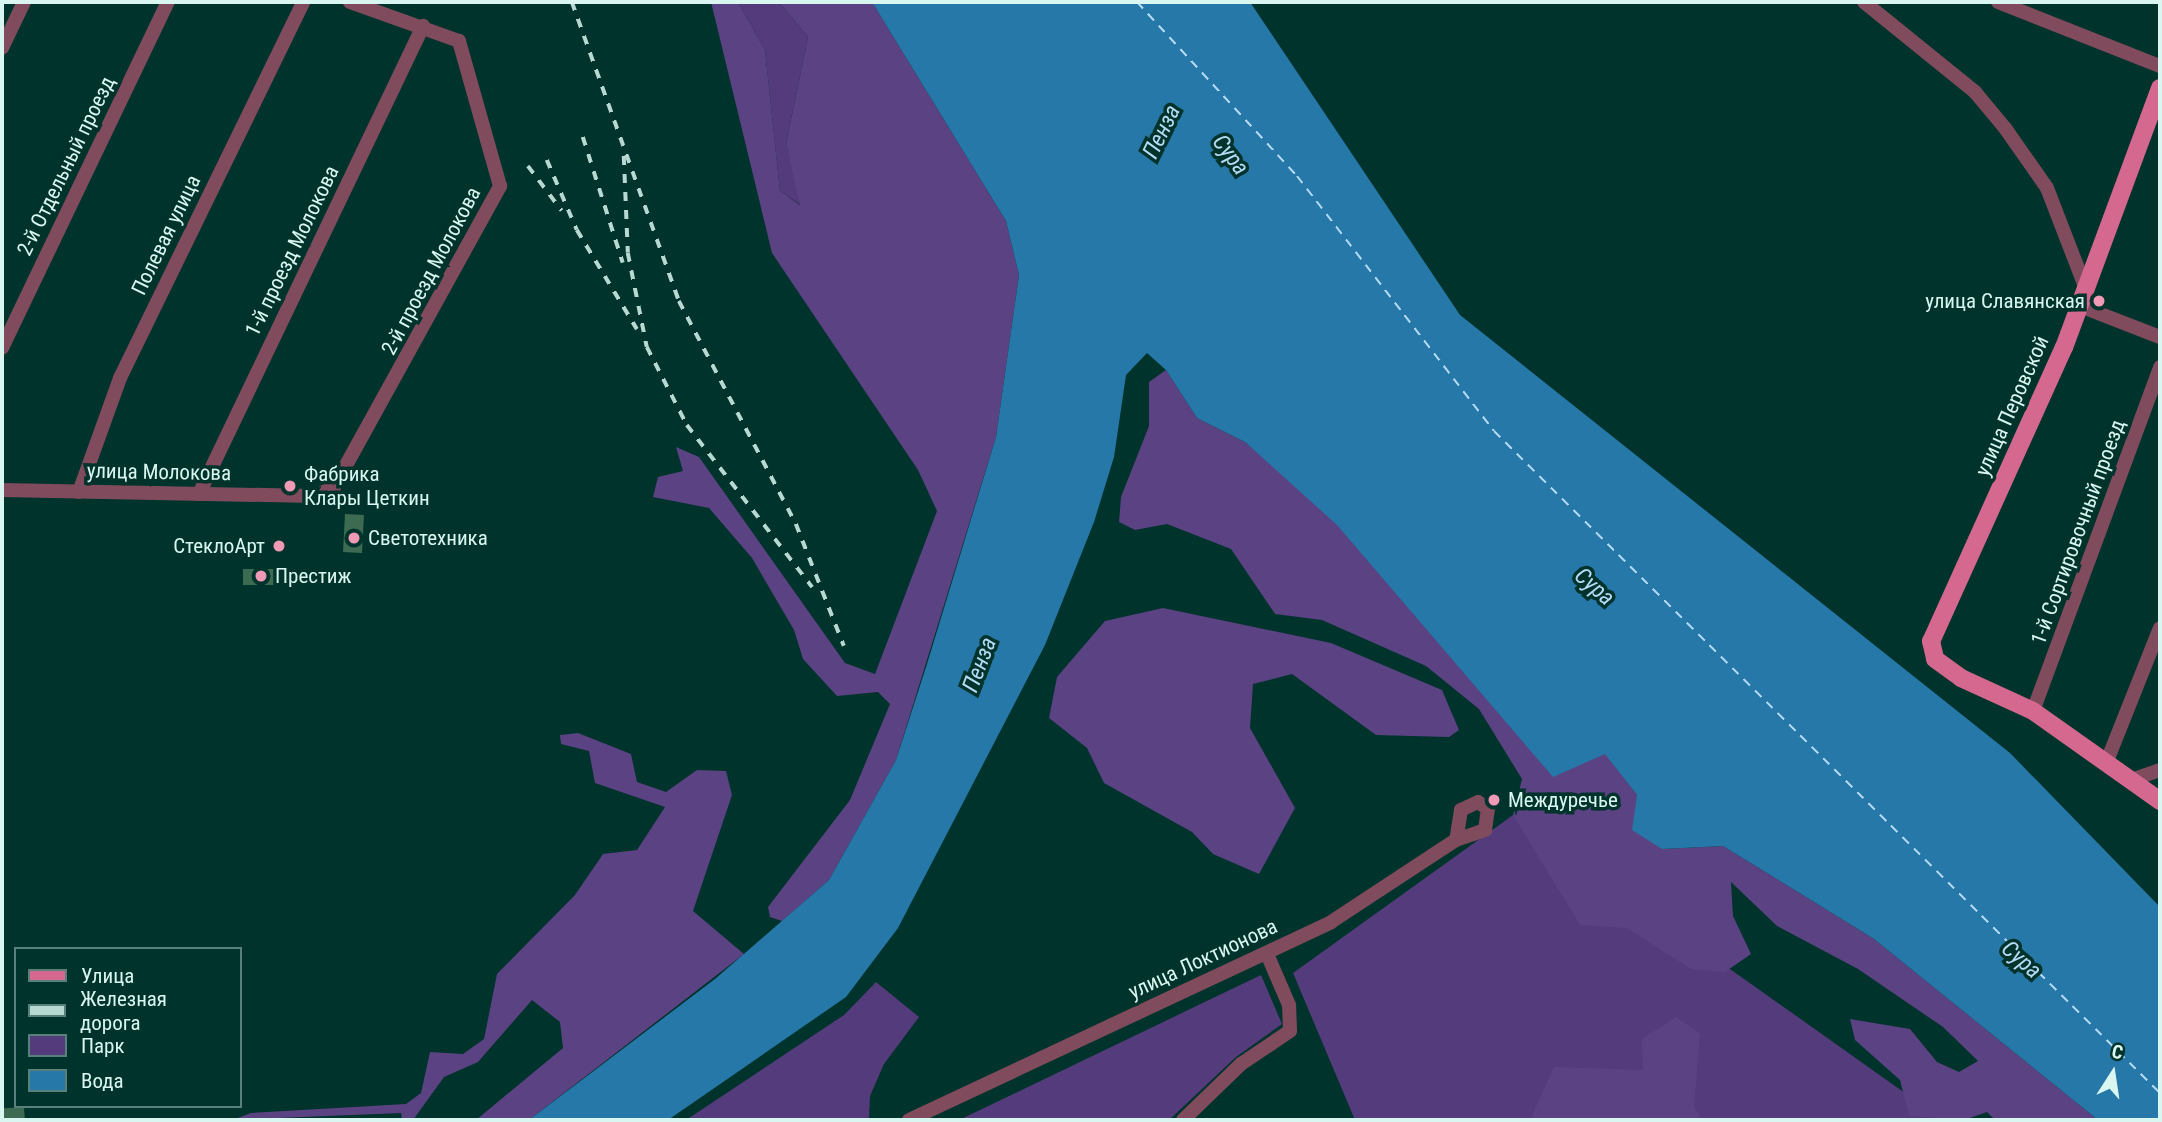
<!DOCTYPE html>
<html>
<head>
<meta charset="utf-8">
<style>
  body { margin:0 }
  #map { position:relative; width:2162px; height:1122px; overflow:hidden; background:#00332b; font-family:"Roboto Condensed",sans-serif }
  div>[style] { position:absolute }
  .green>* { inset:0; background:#543b7c }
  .forest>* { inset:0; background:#5a4283 }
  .water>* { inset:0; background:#2678a8 }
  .ferry>* { height:2px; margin-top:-1px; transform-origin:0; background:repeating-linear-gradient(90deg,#b5dbf6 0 9px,transparent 0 16px) }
  .building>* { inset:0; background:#3d6b52; transform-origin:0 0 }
  .minor>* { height:14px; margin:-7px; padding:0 7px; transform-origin:7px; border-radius:7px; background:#804b5d }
  .major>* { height:18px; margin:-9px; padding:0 9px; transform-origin:9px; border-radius:9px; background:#d4688e }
  .rail>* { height:3.5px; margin-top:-1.75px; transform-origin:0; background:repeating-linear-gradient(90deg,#b8d9d2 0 9px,transparent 0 18px) }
  .dots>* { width:19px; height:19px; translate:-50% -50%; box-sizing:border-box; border:4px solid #00332b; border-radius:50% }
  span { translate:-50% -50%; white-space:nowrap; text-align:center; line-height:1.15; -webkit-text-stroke:7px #00332b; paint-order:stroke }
  .street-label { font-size:21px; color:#d9f7f0 }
  .poi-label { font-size:21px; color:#d9f7f0 }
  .right { translate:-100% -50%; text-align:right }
  .left { translate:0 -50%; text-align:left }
  .water-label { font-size:23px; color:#b5dbf6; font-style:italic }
  .frame { position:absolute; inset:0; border:4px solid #d9f7f0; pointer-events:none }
  .legend { position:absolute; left:14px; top:947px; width:228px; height:161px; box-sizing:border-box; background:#00332b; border:2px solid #57817a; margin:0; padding:9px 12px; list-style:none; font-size:21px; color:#d9f7f0 }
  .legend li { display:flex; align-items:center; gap:14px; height:35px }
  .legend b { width:35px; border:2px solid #57817a }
  .north { position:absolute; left:2078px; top:1038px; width:70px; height:70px; -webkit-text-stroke:5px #00332b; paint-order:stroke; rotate:12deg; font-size:19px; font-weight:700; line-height:28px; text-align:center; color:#d9f7f0 }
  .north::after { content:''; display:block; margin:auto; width:24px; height:32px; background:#d9f7f0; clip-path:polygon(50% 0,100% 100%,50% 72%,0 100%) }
</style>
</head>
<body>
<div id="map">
  <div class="green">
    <i style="clip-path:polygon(738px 2px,779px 2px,808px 37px,786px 144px,801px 205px,780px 191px,765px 50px)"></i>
    <i style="clip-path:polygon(1513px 815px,1943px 1120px,1355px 1120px,1293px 973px)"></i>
    <i style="clip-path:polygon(1261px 975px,1282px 1024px,1236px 1057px,1169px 1120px,959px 1120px)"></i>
    <i style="clip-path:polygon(876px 982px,919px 1017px,884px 1064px,870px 1096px,869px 1120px,686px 1120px,844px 1015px)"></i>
  </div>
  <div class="forest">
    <i style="clip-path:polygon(711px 2px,738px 2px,765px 50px,780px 191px,800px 205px,786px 144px,808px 37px,779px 2px,872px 2px,1006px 221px,1019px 275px,996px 437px,896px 760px,829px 880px,782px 921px,770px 917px,768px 907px,850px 800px,890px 704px,878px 692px,837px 696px,803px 659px,794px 630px,752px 558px,709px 508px,653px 497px,658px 477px,683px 471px,676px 447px,699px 457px,845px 663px,875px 674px,937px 511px,918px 470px,772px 253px)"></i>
    <i style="clip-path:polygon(1166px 370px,1197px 418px,1245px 442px,1605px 753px,1637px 795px,1662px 849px,1723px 846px,1874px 939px,2098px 1120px,1995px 1120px,1987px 1112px,1964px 1120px,1909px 1116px,1900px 1080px,1855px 1040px,1850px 1019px,1910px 1029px,1937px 1062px,1959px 1072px,1978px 1061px,1943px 1027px,1858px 969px,1777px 926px,1731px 882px,1733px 916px,1751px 954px,1725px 972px,1691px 969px,1627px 928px,1580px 925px,1513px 815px,1522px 779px,1479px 709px,1426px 666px,1322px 620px,1275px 614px,1231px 549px,1167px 524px,1135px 530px,1119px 522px,1121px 497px,1149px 426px,1149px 382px)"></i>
    <i style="clip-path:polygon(1163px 608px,1331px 643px,1442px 690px,1459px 730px,1449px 737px,1376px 735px,1292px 674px,1253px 684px,1250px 728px,1295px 808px,1259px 874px,1213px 854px,1192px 832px,1104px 783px,1087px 748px,1049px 718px,1057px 677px,1105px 621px)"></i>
    <i style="clip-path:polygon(578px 733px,631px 754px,637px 782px,666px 792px,697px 770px,726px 771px,732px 795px,693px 911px,744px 954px,529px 1120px,476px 1120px,563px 1048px,560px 1022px,532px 1000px,478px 1062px,444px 1077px,413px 1120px,402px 1120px,401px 1113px,232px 1120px,251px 1113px,406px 1104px,421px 1093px,430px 1052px,463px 1054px,484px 1039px,497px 974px,575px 895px,603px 854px,637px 850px,665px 807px,595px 783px,589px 751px,561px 744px,560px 735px)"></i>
    <i style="clip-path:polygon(1676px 1017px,1700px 1034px,1694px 1107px,1703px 1120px,1530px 1120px,1554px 1067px,1643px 1070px,1642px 1039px)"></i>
  </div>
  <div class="water">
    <i style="clip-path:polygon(872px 2px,1250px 2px,1460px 315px,2010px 753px,2160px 907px,2160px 1120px,2098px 1120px,1874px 939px,1723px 846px,1662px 849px,1632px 830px,1637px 795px,1605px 754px,1553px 777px,1337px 525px,1245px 442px,1197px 418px,1166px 370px,1147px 353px,1126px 375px,1114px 457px,1094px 522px,1045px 645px,898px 928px,846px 997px,668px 1120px,529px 1120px,715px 979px,829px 880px,896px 760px,927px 664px,996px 437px,1019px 275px,1006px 221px)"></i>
  </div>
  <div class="ferry">
    <i style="left:1137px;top:2px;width:236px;rotate:47.4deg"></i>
    <i style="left:1297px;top:176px;width:322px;rotate:52.3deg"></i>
    <i style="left:1494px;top:431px;width:939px;rotate:44.83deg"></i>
  </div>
  <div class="building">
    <i style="left:345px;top:514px;width:19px;height:38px;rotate:3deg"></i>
    <i style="left:243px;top:569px;width:36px;height:16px"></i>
    <i style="left:24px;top:1107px;width:13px;height:22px;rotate:86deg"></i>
  </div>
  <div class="minor">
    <i style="left:1864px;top:2px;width:143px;rotate:39deg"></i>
    <i style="left:1975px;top:92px;width:47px;rotate:50.2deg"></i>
    <i style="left:2005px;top:128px;width:73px;rotate:55deg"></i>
    <i style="left:2047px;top:188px;width:108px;rotate:68.9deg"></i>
    <i style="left:1998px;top:2px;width:174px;rotate:21.6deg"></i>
    <i style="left:2px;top:48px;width:51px;rotate:-64.4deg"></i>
    <i style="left:2080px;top:306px;width:86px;rotate:21.2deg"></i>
    <i style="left:2px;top:348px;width:384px;rotate:-64.4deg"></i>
    <i style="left:2px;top:490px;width:313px;rotate:1.1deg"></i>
    <i style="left:315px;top:496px;width:21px;rotate:-25deg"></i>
    <i style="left:334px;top:487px;width:344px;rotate:-61.1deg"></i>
    <i style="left:500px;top:186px;width:151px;rotate:-105.8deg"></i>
    <i style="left:459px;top:41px;width:116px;rotate:-160.3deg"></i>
    <i style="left:79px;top:492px;width:121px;rotate:-70.2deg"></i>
    <i style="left:120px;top:378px;width:418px;rotate:-64deg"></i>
    <i style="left:199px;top:494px;width:519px;rotate:-64.42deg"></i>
    <i style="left:2033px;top:711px;width:367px;rotate:-69.7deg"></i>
    <i style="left:2107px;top:761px;width:143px;rotate:-68.3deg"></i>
    <i style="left:2131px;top:780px;width:31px;rotate:-19deg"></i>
    <i style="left:909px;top:1120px;width:466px;rotate:-25.1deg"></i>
    <i style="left:1331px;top:922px;width:149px;rotate:-33.3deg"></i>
    <i style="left:1456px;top:840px;width:31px;rotate:-19deg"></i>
    <i style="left:1485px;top:830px;width:21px;rotate:-82deg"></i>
    <i style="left:1488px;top:809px;width:12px;rotate:-145deg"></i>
    <i style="left:1478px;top:802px;width:19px;rotate:155deg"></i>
    <i style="left:1461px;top:810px;width:30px;rotate:99deg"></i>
    <i style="left:1183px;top:1120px;width:81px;rotate:-44deg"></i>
    <i style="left:1241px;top:1064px;width:59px;rotate:-34deg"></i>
    <i style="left:1290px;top:1031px;width:26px;rotate:-92deg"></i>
    <i style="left:1289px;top:1005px;width:56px;rotate:-113.3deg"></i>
  </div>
  <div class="major">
    <i style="left:2160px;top:88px;width:276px;rotate:110.3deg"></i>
    <i style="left:2064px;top:347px;width:323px;rotate:114.3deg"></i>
    <i style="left:1931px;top:641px;width:18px;rotate:77deg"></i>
    <i style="left:1935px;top:659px;width:32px;rotate:36deg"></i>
    <i style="left:1961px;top:678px;width:79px;rotate:24.6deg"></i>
    <i style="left:2033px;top:711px;width:156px;rotate:35.3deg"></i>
  </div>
  <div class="rail">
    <i style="left:572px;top:2px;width:318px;rotate:70.3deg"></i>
    <i style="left:679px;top:301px;width:252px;rotate:62.3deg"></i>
    <i style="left:796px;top:524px;width:131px;rotate:68.5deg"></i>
    <i style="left:583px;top:137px;width:132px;rotate:72.4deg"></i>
    <i style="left:624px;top:156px;width:97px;rotate:87.6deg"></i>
    <i style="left:628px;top:253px;width:96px;rotate:78.6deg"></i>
    <i style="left:647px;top:347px;width:88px;rotate:62.9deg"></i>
    <i style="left:687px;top:425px;width:205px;rotate:52.3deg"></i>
    <i style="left:547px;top:160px;width:76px;rotate:66.8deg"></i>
    <i style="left:577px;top:230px;width:116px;rotate:58.8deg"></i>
    <i style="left:528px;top:166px;width:56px;rotate:52.9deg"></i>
  </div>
  <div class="dots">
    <i style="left:2099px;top:301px;background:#f09ab6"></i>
    <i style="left:290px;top:486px;background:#f09ab6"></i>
    <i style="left:354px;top:538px;background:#f09ab6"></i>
    <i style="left:279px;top:546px;background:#f09ab6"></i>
    <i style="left:261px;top:576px;background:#f09ab6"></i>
    <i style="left:1494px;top:800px;background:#f09ab6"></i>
  </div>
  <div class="street-label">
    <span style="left:66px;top:166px;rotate:-64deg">2-й Отдельный проезд</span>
    <span style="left:166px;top:235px;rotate:-64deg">Полевая улица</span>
    <span style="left:292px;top:251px;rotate:-64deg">1-й проезд Молокова</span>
    <span style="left:431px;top:271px;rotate:-62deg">2-й проезд Молокова</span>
    <span style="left:2012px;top:406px;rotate:-66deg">улица Перовской</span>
    <span style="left:159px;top:472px;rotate:1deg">улица Молокова</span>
    <span style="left:2078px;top:532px;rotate:-70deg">1-й Сортировочный проезд</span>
    <span style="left:1203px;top:959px;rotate:-25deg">улица Локтионова</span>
  </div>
  <div class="poi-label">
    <span class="right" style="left:2085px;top:301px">улица Славянская</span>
    <span class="left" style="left:304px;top:486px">Фабрика<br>Клары Цеткин</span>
    <span class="left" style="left:368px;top:538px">Светотехника</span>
    <span class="right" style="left:265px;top:546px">СтеклоАрт</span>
    <span class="left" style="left:275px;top:576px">Престиж</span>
    <span class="left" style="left:1508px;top:800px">Междуречье</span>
  </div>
  <div class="water-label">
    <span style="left:1162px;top:132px;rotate:-64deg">Пенза</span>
    <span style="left:1230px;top:155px;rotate:53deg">Сура</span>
    <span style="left:1594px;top:587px;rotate:41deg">Сура</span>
    <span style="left:980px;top:665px;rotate:-69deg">Пенза</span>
    <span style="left:2021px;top:960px;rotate:41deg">Сура</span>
  </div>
  <div class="frame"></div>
  <ul class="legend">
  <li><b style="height:9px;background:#d4688e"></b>Улица</li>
  <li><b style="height:9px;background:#b8d9d2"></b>Железная дорога</li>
  <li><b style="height:19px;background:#543b7c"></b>Парк</li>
  <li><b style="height:19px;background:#2678a8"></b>Вода</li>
  </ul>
  <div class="north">С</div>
</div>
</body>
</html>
